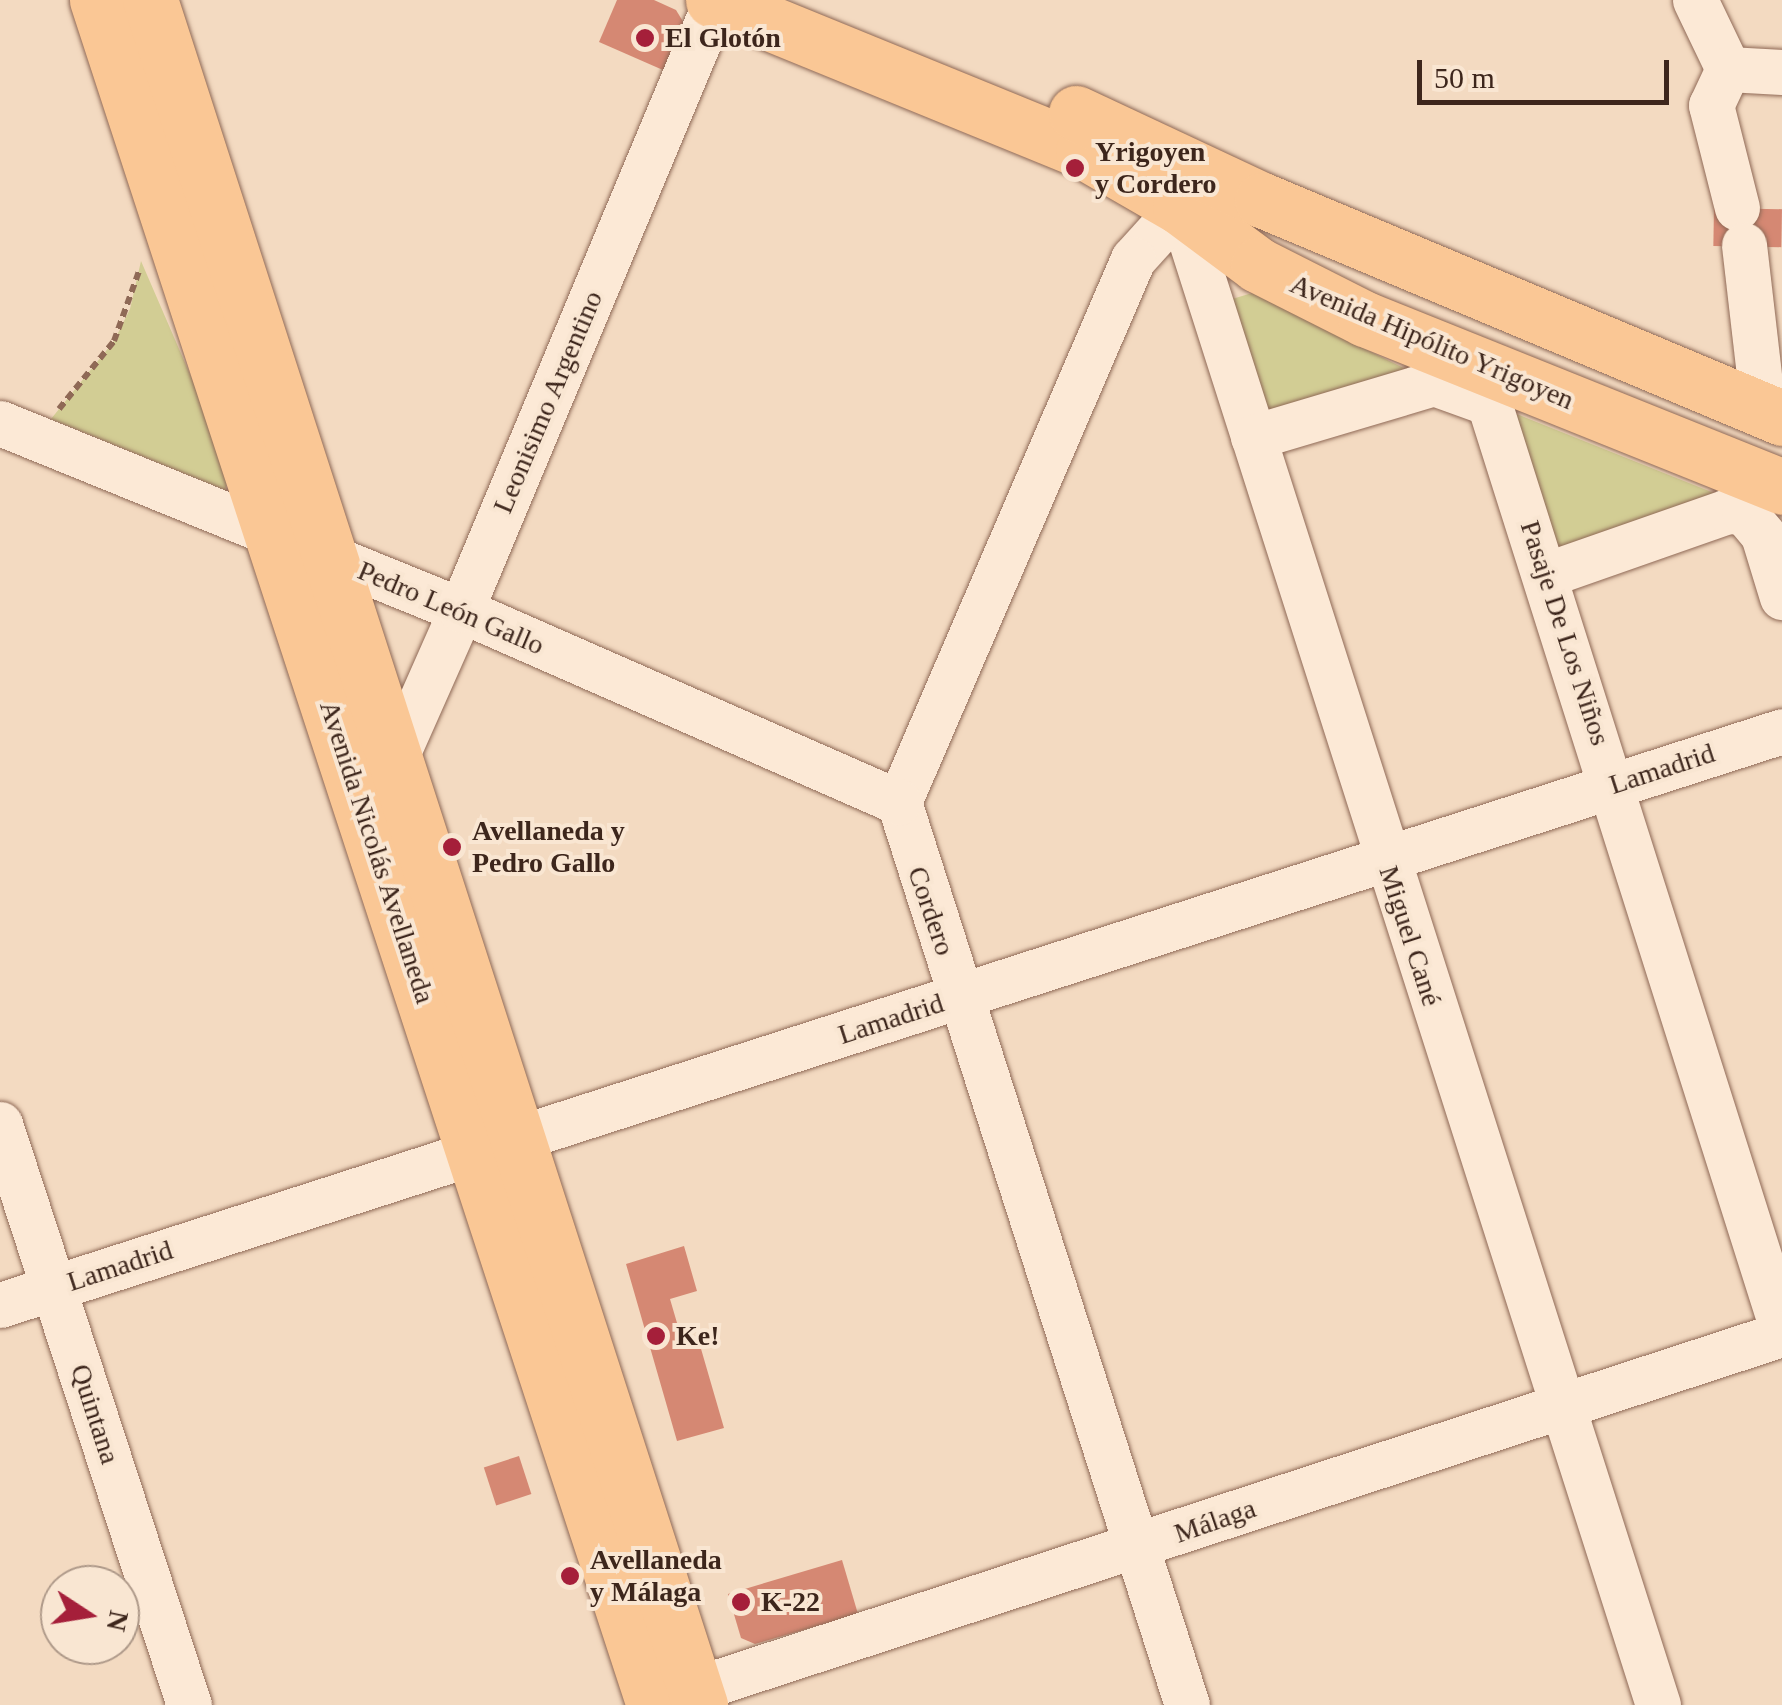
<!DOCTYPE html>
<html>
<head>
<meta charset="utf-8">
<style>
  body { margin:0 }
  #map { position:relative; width:1782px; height:1705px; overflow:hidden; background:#f3dac1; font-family:Georgia,serif }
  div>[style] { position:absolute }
  .green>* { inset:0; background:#d2cd94 }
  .building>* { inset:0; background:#d58873; transform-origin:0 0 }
  .path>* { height:6px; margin-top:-3px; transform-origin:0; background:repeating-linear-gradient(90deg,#8f6956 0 8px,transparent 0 13px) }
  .roads { filter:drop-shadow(0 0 2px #8f6956) drop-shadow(0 0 2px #8f6956) }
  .minor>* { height:45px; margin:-22.5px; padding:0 22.5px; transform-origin:22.5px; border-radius:22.5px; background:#fce9d6 }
  .major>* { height:55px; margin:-27.5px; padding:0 27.5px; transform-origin:27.5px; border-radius:27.5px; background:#fac795 }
  .dots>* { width:28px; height:28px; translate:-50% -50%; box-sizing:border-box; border:5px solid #f9e6d2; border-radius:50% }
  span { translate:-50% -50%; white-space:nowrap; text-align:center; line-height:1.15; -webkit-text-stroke:8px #f9e6d2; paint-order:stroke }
  .poi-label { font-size:28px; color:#3d261c; font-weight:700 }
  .left { translate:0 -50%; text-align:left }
  .street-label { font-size:28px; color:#3d261c }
  .north { position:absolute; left:40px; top:1565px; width:100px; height:100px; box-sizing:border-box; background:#f9e6d2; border:2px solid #ae9989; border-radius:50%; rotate:102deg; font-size:28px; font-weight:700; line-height:40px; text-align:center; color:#3d261c }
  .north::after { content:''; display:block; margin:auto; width:35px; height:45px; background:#a51f3a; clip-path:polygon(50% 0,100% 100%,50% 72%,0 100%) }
  .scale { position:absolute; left:1417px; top:60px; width:252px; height:45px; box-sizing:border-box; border:5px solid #3d261c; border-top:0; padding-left:12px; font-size:30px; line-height:35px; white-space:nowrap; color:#3d261c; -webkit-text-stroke:8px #f9e6d2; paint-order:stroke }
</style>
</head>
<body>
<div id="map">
  <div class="green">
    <i style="clip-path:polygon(141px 261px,231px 469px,225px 490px,51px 419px,114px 341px,130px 309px)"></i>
    <i style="clip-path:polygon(1252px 293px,1434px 383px,1253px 437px,1229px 300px)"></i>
    <i style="clip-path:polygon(1489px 403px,1744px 505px,1548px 574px)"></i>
  </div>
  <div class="building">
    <i style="clip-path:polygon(617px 0,654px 0,676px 10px,690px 33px,672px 74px,599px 42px)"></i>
    <i style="left:1714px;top:208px;width:68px;height:38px;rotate:1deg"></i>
    <i style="clip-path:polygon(684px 1246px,697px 1291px,670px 1299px,682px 1340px,697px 1335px,724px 1428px,677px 1441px,626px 1264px)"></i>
    <i style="left:519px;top:1456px;width:40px;height:37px;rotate:72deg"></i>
    <i style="clip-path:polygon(842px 1560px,858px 1614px,755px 1644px,741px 1638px,728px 1594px)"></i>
  </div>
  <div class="path">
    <i style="left:59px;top:409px;width:87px;rotate:-51deg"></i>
    <i style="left:114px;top:341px;width:74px;rotate:-70.3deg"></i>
  </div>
  <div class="roads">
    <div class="minor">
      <i style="left:1695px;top:0;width:76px;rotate:64.4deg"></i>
      <i style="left:1728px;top:69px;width:40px;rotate:115deg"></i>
      <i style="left:1711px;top:105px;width:106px;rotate:75.8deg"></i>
      <i style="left:1728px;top:69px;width:54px;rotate:3.2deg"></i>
      <i style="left:1183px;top:197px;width:10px;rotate:107deg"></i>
      <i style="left:1180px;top:207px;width:1572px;rotate:72.3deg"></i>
      <i style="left:1180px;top:207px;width:70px;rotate:132.1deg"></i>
      <i style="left:1133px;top:259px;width:591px;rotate:113.31deg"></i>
      <i style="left:899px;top:802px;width:948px;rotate:72.31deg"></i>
      <i style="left:1744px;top:245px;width:166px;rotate:83.4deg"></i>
      <i style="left:0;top:423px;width:497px;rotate:22.1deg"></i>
      <i style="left:461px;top:610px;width:478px;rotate:23.7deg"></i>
      <i style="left:1253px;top:437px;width:189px;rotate:-16.6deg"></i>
      <i style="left:1434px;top:383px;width:59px;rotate:20deg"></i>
      <i style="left:1489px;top:403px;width:971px;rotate:72.44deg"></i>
      <i style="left:1548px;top:574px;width:191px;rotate:-19.3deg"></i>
      <i style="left:1728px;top:511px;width:16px;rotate:4deg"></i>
      <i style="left:1744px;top:512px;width:30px;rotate:50deg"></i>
      <i style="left:1763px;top:535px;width:65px;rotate:73deg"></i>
      <i style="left:376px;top:766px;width:20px;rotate:-20deg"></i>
      <i style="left:395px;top:759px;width:163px;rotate:-66.1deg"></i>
      <i style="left:461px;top:610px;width:661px;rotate:-67.31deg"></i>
      <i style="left:0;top:1124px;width:611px;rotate:71.98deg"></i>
      <i style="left:0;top:1305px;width:1872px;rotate:-17.85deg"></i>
      <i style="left:662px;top:1700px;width:1178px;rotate:-18.1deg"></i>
    </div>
    <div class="major">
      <i style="left:97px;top:0;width:1794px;rotate:71.91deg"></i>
      <i style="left:150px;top:0;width:1792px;rotate:72.12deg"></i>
      <i style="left:713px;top:0;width:400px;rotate:22.2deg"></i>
      <i style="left:1083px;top:151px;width:112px;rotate:30deg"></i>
      <i style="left:1180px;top:207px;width:97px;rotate:36.6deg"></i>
      <i style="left:1258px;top:265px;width:120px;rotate:26.8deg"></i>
      <i style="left:1365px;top:319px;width:450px;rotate:21.9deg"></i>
      <i style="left:1076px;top:113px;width:205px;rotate:25.1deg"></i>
      <i style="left:1262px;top:200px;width:564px;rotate:22.74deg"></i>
    </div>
  </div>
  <div class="dots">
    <i style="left:645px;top:38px;background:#a51f3a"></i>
    <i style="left:1075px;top:168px;background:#a51f3a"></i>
    <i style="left:452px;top:847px;background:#a51f3a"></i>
    <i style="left:656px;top:1336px;background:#a51f3a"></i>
    <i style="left:570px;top:1576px;background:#a51f3a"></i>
    <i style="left:741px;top:1602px;background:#a51f3a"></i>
  </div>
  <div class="poi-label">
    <span class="left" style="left:665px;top:38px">El Glotón</span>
    <span class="left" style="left:1095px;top:168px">Yrigoyen<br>y Cordero</span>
    <span class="left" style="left:472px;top:847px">Avellaneda y<br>Pedro Gallo</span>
    <span class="left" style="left:676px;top:1336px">Ke!</span>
    <span class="left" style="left:590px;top:1576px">Avellaneda<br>y Málaga</span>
    <span class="left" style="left:761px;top:1602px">K-22</span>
  </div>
  <div class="street-label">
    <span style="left:1432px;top:342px;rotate:23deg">Avenida Hipólito Yrigoyen</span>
    <span style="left:548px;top:402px;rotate:-67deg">Leonisimo Argentino</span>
    <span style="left:451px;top:608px;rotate:23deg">Pedro León Gallo</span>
    <span style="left:1565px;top:633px;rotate:72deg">Pasaje De Los Niños</span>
    <span style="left:1662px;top:769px;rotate:-18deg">Lamadrid</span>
    <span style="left:377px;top:852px;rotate:72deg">Avenida Nicolás Avellaneda</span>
    <span style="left:931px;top:911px;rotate:71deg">Cordero</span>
    <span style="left:1410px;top:936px;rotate:72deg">Miguel Cané</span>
    <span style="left:891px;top:1019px;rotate:-18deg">Lamadrid</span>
    <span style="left:120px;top:1266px;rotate:-18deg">Lamadrid</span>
    <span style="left:95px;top:1414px;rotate:72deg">Quintana</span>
    <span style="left:1215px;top:1521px;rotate:-19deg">Málaga</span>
  </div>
  <div class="north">N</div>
  <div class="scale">50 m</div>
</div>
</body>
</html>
